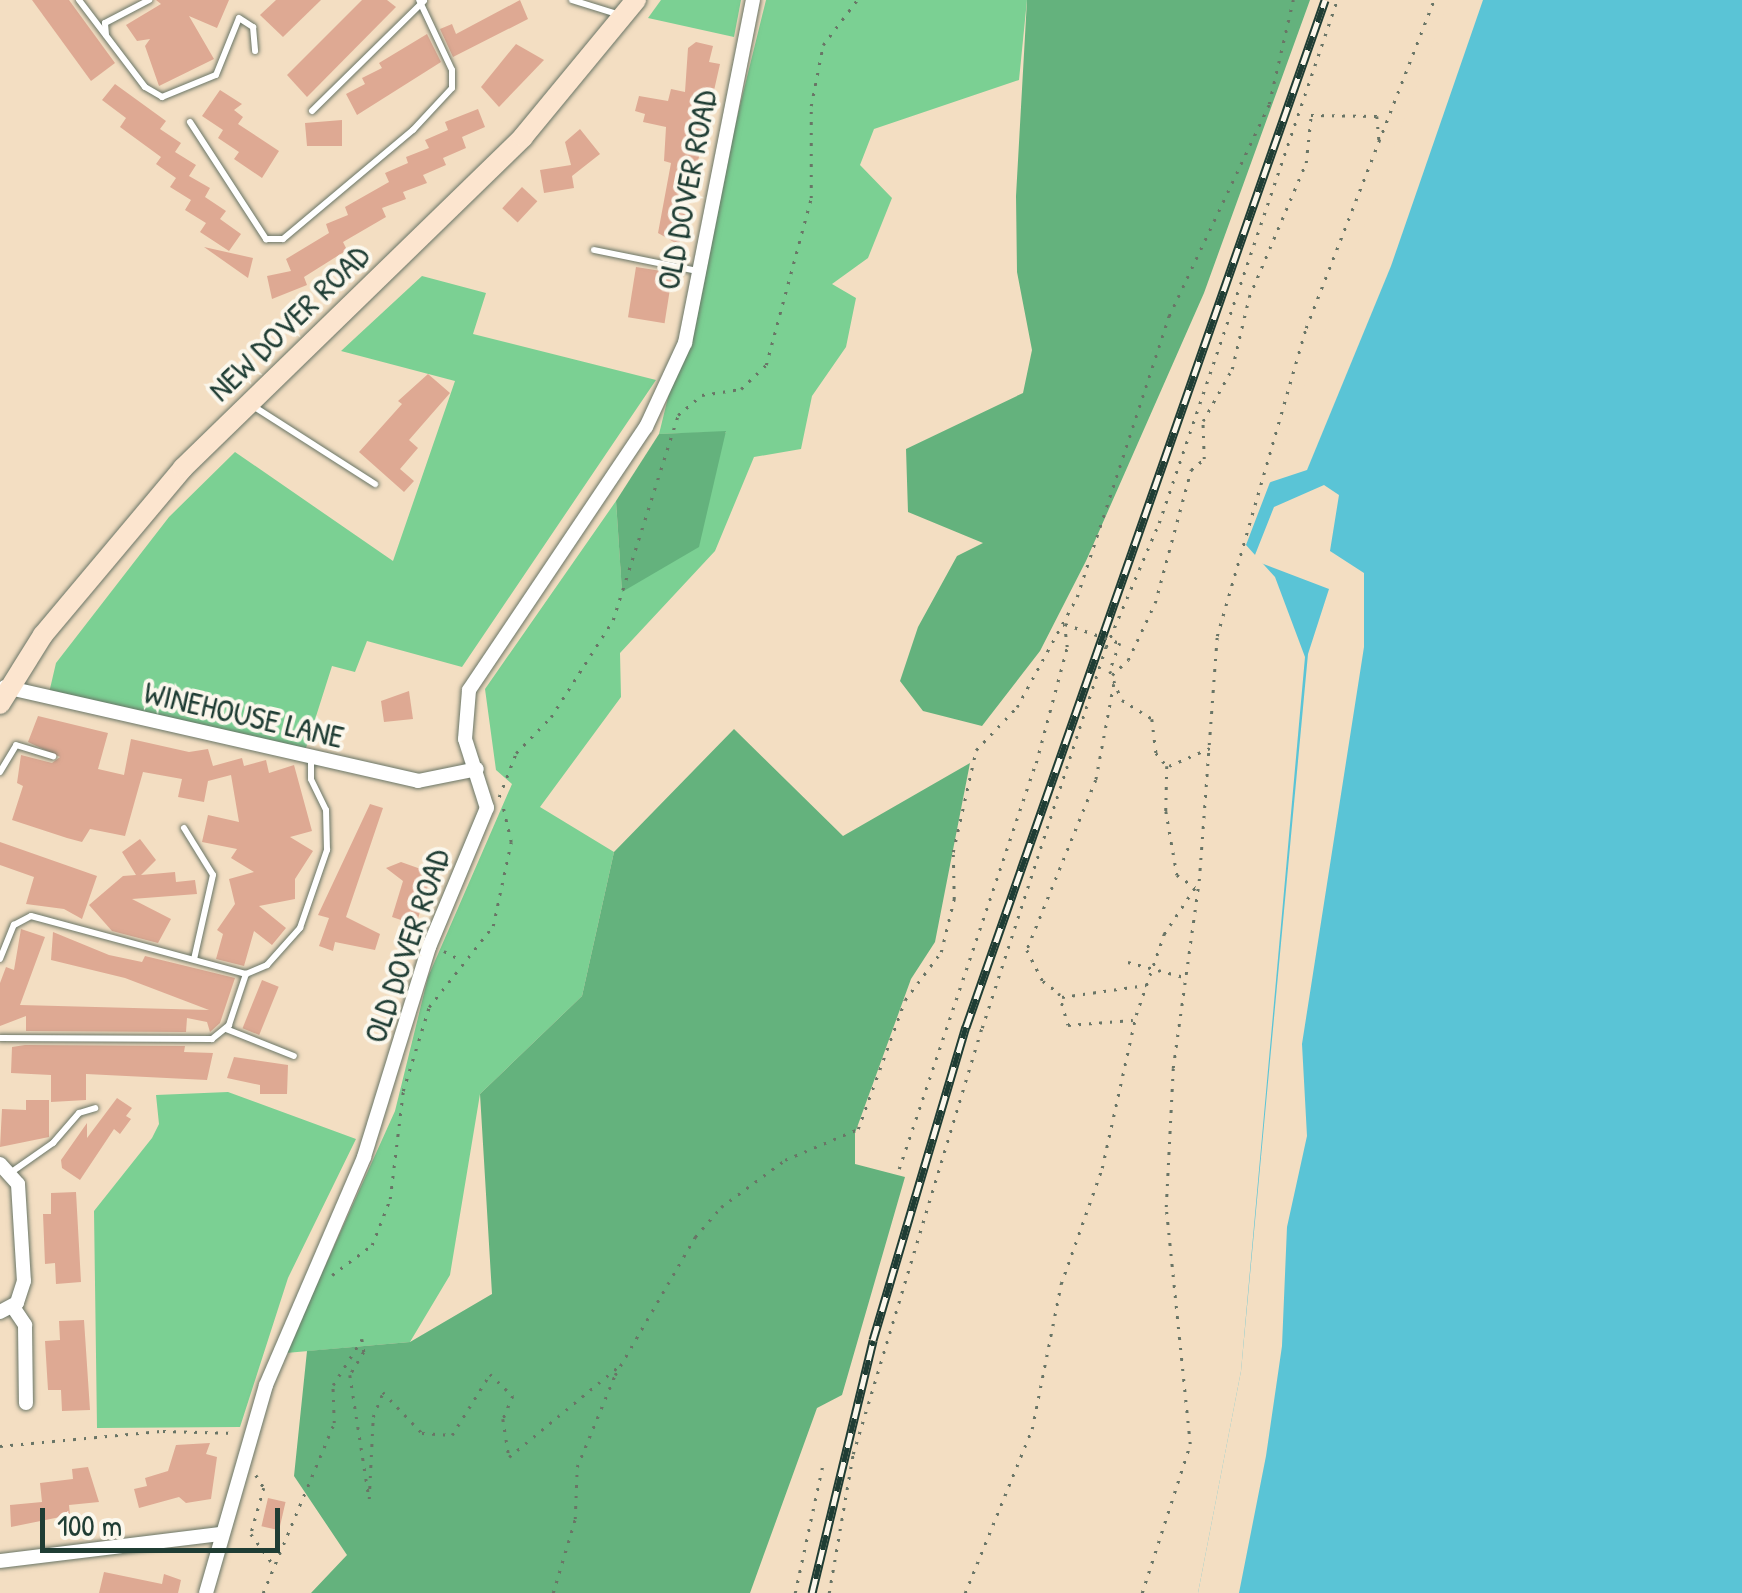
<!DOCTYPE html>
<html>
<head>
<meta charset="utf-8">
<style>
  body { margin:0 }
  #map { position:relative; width:1742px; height:1593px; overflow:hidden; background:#f3dec2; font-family:"Patrick Hand",sans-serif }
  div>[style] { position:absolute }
  .green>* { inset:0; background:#7bd093 }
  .forest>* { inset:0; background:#64b27d }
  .water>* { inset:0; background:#5ac4d6 }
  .pier>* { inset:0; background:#f3dec2 }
  .building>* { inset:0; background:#dea993; transform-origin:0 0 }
  .path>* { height:2.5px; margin-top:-1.25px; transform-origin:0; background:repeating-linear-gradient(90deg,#697566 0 2.5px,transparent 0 10.5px) }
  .roads { filter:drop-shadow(0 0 2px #697566) drop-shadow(0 0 2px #697566) }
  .lane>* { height:6px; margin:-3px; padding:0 3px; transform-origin:3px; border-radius:3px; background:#fff }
  .street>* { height:14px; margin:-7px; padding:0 7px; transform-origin:7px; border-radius:7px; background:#fff }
  .secondary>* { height:20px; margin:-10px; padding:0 10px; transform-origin:10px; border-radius:10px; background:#fce5cf }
  .rail>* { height:9px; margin-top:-4.5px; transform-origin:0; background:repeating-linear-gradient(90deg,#fbf7ec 0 15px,#1f3d34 0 30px); box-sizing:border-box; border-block:2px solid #1f3d34 }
  .path-bridge>* { height:2.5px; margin-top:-1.25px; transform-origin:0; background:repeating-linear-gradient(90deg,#697566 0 2.5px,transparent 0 10.5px) }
  span { translate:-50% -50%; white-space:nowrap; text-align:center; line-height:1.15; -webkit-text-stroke:8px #fbf7ec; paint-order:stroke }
  .street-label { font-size:32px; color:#1f3d34 }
  .scale { position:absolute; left:40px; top:1508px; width:240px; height:45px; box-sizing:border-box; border:5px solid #1f3d34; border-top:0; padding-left:12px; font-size:30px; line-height:35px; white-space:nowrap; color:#1f3d34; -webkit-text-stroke:8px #fbf7ec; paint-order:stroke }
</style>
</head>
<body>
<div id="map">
  <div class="green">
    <i style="clip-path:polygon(661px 0,741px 0,734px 37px,648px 18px)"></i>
    <i style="clip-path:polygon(766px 0,1027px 0,1019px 80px,874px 129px,860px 165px,892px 198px,868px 258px,832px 284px,856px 298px,846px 347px,812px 396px,801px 449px,754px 457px,715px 551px,620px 653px,621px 697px,540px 807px,614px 852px,582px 996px,480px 1094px,450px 1275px,410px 1342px,286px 1353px,395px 1111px,428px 977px,512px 784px,496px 770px,485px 689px,616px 501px,622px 591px,726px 432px,659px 434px)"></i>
    <i style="clip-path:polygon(422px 276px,486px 293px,473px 334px,656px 380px,462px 667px,367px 641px,355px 672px,332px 666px,305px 751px,49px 693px,56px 663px,169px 517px,235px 452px,393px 561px,455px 381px,341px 351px)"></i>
    <i style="clip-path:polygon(228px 1092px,356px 1139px,288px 1278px,240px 1427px,97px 1428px,94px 1211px,152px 1138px,159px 1124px,156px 1095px)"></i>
  </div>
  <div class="forest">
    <i style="clip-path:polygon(1027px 0,1310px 0,1204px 293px,1086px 561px,1040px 651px,982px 726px,923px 711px,900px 681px,918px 627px,957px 556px,983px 543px,908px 512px,906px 449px,1023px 393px,1032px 350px,1017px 272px,1016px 196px)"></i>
    <i style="clip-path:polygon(726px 431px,699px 547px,622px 592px,616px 501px,659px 434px)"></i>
    <i style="clip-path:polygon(734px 729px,843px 836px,970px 763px,935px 942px,911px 979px,855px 1133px,855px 1164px,905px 1177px,842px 1395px,817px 1408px,750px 1593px,311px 1593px,347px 1555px,294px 1476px,307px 1351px,410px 1342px,492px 1294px,480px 1094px,582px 996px,614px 852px)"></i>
  </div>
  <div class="water">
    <i style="clip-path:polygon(1454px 0,1742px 0,1742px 1593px,1198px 1593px,1241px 1371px,1305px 657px,1275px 577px,1246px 545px)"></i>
  </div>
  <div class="pier">
    <i style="clip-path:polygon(1449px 0,1483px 0,1391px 266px,1307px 470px,1268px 483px)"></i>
    <i style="clip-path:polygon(1324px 485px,1339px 495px,1330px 551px,1364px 573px,1364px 647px,1302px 1044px,1307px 1136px,1287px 1227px,1282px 1346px,1266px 1456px,1239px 1593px,1198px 1593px,1241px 1371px,1308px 654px,1329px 589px,1253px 560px,1274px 507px)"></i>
  </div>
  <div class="building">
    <i style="clip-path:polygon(32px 0,69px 0,115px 63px,91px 81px)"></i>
    <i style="clip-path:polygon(156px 0,229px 0,217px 28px,189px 16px,214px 59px,159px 86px,145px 46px,150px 39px,137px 41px,126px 25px,161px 4px)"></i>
    <i style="clip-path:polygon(276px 0,321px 0,283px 37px,260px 15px)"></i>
    <i style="clip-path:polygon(362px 0,387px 0,396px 7px,307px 97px,287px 75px)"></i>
    <i style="clip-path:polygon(520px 0,528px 19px,453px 57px,440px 29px,452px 24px,456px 34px)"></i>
    <i style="clip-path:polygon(427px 34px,441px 62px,357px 115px,346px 94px,365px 84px,362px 78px,382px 68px,379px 63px)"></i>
    <i style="clip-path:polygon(696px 42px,713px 46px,709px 62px,720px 64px,679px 245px,658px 233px,671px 163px,664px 161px,666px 127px,643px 122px,645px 114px,635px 111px,639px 96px,668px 101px,671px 89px,685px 92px,688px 48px)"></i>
    <i style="clip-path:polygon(516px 44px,544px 60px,499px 107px,481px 87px)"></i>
    <i style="clip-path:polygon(115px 84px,166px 121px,160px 129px,181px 143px,175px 152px,196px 165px,189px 176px,210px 188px,205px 197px,226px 211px,220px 219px,241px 234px,229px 251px,200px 232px,206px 223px,185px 210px,191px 200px,170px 187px,176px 178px,156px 164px,161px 157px,120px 127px,126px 118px,102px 100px)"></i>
    <i style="clip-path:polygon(220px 90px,242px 104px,234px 110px,243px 117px,238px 124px,279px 151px,262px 178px,234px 159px,239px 152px,218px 138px,223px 130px,202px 116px)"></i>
    <i style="clip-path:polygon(478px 109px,485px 127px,462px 137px,466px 148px,443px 158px,446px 165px,423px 175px,427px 183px,403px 192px,406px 199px,382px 208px,386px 217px,343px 242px,347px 250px,304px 277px,307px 285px,272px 299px,267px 276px,291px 271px,286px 259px,329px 233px,326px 224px,348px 215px,345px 207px,389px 182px,385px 173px,408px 163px,406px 157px,429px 148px,425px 140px,448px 130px,445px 122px)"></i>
    <i style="clip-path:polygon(342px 120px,342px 146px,307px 146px,305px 123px)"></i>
    <i style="clip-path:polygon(580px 129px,600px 154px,572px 176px,574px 188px,544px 193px,540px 170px,571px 165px,565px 142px)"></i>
    <i style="left:522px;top:187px;width:21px;height:29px;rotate:43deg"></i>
    <i style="clip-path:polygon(204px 247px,253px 258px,248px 278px)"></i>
    <i style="left:636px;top:267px;width:37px;height:51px;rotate:9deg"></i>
    <i style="clip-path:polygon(428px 374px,450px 393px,409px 440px,418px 448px,400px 469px,414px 481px,404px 492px,359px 452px,402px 404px,398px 401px)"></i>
    <i style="clip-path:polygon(409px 691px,413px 719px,384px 722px,381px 701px)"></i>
    <i style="clip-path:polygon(38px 716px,108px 733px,98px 769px,124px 775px,131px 739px,189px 752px,208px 749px,213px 766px,242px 758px,244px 766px,266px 760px,269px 773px,294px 765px,312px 831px,290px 837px,313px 851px,295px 879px,295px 899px,259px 906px,286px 928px,272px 945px,254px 931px,244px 966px,216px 959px,223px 934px,217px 930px,235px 904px,229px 879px,254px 872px,231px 858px,237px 849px,202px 842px,208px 815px,239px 822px,231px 775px,208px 781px,204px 802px,178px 797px,182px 779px,143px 772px,125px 836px,90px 829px,82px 842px,67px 838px,12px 820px,23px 786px,17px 783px,21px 755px,52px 763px,60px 757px,28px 742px)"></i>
    <i style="clip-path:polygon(370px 804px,383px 808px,346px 917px,380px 934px,375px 950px,335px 942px,333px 951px,319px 946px,329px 918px,318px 915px)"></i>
    <i style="clip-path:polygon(140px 839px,156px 860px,141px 875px,175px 872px,176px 882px,195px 880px,197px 894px,132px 899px,171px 919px,158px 943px,112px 931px,89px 905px,123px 876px,136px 875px,122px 852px)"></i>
    <i style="clip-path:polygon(0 842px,97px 876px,82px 919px,64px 909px,26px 904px,34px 877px,0 865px)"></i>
    <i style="clip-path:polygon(401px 862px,432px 873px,416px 925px,392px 917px,403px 881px,386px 868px)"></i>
    <i style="clip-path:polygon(21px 929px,45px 937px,20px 1005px,209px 1010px,125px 978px,51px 960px,53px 932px,109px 955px,142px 962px,145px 956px,235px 978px,220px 1023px,210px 1032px,207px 1022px,187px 1018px,186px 1032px,26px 1031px,26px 1016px,0 1026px,0 983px,6px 967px,14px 970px)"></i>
    <i style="left:262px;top:980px;width:18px;height:52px;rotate:22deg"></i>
    <i style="clip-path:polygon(25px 1045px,185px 1046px,184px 1052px,213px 1053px,207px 1080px,86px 1074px,86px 1100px,51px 1102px,51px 1075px,11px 1073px,12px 1047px)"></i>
    <i style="clip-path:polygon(234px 1057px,288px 1065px,287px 1094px,260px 1094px,260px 1085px,227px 1078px)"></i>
    <i style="clip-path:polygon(117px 1098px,132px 1108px,126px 1116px,131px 1119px,120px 1134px,114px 1129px,80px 1180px,62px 1168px,61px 1160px,87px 1123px,87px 1138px)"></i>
    <i style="clip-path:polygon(26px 1100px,49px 1100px,49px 1137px,0 1147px,2px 1109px,26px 1110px)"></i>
    <i style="clip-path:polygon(76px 1192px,81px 1282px,56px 1284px,55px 1263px,45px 1264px,43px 1214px,51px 1214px,51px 1193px)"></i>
    <i style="clip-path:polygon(84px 1320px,90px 1410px,62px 1411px,61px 1390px,48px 1390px,45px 1341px,60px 1340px,59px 1321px)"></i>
    <i style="clip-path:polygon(210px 1443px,206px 1454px,217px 1457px,211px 1499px,186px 1503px,179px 1497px,139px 1508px,134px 1489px,147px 1486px,145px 1478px,168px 1471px,176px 1445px)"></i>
    <i style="clip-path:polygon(88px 1467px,99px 1502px,69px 1505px,70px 1515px,11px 1527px,10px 1505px,42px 1502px,40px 1483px,73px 1479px,72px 1469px)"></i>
    <i style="left:268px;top:1498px;width:18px;height:29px;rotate:13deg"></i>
    <i style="clip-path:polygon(104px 1572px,162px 1584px,164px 1574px,181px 1580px,178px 1593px,99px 1593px)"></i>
  </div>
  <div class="path">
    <i style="left:1120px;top:643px;width:30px;rotate:110deg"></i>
    <i style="left:1110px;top:671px;width:31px;rotate:68deg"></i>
    <i style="left:1122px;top:700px;width:36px;rotate:32deg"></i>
    <i style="left:1152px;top:719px;width:34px;rotate:83deg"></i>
    <i style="left:1156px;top:753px;width:17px;rotate:50deg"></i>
    <i style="left:1167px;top:766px;width:45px;rotate:91.3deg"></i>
    <i style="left:1166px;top:811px;width:65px;rotate:80.2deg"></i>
    <i style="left:1177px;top:875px;width:22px;rotate:34deg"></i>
    <i style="left:1112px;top:675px;width:22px;rotate:-43deg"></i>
    <i style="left:1128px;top:660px;width:63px;rotate:-64.7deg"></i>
    <i style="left:1155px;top:603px;width:138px;rotate:-74.9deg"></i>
    <i style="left:1191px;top:470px;width:17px;rotate:-40deg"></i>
    <i style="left:1204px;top:459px;width:38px;rotate:-92deg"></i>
    <i style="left:1203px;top:421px;width:60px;rotate:-60.9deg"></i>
    <i style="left:1232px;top:369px;width:74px;rotate:-76.7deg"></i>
    <i style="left:1249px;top:297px;width:146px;rotate:-67deg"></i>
    <i style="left:1306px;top:163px;width:48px;rotate:-84.1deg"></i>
    <i style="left:1311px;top:115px;width:66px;rotate:0.9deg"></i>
    <i style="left:1377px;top:116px;width:24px;rotate:85deg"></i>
    <i style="left:1114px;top:684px;width:98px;rotate:100.6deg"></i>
    <i style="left:1096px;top:780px;width:183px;rotate:112.1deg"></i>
    <i style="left:1027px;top:950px;width:35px;rotate:63deg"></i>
    <i style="left:1043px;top:981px;width:20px;rotate:37deg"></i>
    <i style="left:1059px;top:993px;width:33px;rotate:74deg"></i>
    <i style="left:1068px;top:1025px;width:65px;rotate:-4.4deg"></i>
    <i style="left:1169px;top:766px;width:45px;rotate:-23.7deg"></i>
    <i style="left:499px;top:797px;width:47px;rotate:-68.9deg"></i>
    <i style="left:516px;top:753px;width:50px;rotate:-45.8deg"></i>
    <i style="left:551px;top:717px;width:115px;rotate:-57.4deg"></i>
    <i style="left:613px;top:620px;width:215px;rotate:-72.4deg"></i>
    <i style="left:678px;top:415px;width:31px;rotate:-40deg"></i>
    <i style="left:702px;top:395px;width:39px;rotate:-9deg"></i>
    <i style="left:741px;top:389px;width:35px;rotate:-44deg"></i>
    <i style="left:766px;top:365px;width:173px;rotate:-74.9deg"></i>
    <i style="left:811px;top:198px;width:92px;rotate:-90deg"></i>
    <i style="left:811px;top:106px;width:62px;rotate:-78.9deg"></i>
    <i style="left:823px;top:45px;width:56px;rotate:-52.9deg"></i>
    <i style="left:444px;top:951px;width:17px;rotate:28deg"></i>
    <i style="left:1128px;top:962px;width:58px;rotate:15deg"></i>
    <i style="left:1062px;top:997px;width:85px;rotate:-8.1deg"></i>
    <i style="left:899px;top:1169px;width:428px;rotate:-71.4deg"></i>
    <i style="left:1036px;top:763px;width:120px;rotate:-75deg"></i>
    <i style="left:1067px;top:647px;width:23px;rotate:-97deg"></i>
    <i style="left:332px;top:1275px;width:50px;rotate:-36.9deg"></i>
    <i style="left:372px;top:1245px;width:49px;rotate:-68.6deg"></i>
    <i style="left:390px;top:1199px;width:109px;rotate:-83.1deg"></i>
    <i style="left:403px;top:1091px;width:88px;rotate:-72.8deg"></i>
    <i style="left:429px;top:1007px;width:103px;rotate:-51.7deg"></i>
    <i style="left:493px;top:926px;width:86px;rotate:-77.9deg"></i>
    <i style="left:511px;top:842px;width:39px;rotate:-103deg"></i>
    <i style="left:0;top:1446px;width:164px;rotate:-5.3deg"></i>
    <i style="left:163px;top:1431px;width:73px;rotate:1.6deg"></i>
    <i style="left:256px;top:1475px;width:15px;rotate:58deg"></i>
    <i style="left:264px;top:1488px;width:48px;rotate:105.8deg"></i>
    <i style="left:251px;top:1534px;width:39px;rotate:54deg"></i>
    <i style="left:369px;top:1499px;width:82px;rotate:-87.2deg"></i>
    <i style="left:373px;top:1417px;width:27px;rotate:-68deg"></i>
    <i style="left:383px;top:1392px;width:57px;rotate:46.4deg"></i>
    <i style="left:422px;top:1433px;width:30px;rotate:4deg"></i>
    <i style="left:452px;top:1435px;width:72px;rotate:-58.1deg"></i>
    <i style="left:490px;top:1374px;width:32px;rotate:44deg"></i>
    <i style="left:513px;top:1396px;width:25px;rotate:113deg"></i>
    <i style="left:503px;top:1419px;width:38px;rotate:81deg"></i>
    <i style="left:509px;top:1457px;width:143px;rotate:-39.6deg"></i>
    <i style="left:263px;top:1593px;width:184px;rotate:-67.3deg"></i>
    <i style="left:334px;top:1423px;width:38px;rotate:-92deg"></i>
    <i style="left:333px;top:1385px;width:54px;rotate:-57.8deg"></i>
    <i style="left:362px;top:1339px;width:13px;rotate:81deg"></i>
    <i style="left:364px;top:1352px;width:27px;rotate:121deg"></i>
    <i style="left:350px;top:1375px;width:124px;rotate:81.2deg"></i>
    <i style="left:553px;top:1593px;width:77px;rotate:-73.4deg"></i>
    <i style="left:575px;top:1519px;width:52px;rotate:-87.8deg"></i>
    <i style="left:577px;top:1467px;width:100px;rotate:-67.6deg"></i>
    <i style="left:615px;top:1375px;width:160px;rotate:-59.9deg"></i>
    <i style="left:695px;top:1237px;width:40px;rotate:-49deg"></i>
    <i style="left:721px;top:1207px;width:79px;rotate:-36.3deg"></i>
    <i style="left:785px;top:1160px;width:79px;rotate:-23deg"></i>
    <i style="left:858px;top:1129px;width:137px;rotate:-70deg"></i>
    <i style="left:905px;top:1000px;width:60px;rotate:-53.1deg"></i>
    <i style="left:941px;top:952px;width:55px;rotate:-76.2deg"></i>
    <i style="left:954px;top:899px;width:47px;rotate:-91.2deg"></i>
    <i style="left:953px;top:852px;width:105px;rotate:-77.3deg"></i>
    <i style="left:976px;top:750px;width:59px;rotate:-46.4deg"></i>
    <i style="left:1017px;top:707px;width:125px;rotate:-61.4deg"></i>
    <i style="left:1077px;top:597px;width:296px;rotate:-71.9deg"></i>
    <i style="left:1169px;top:316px;width:234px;rotate:-64.7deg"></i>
    <i style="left:1269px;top:104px;width:107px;rotate:-77deg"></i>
    <i style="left:795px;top:1593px;width:133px;rotate:-77.8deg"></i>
    <i style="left:829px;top:1593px;width:141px;rotate:-80.2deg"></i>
    <i style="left:853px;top:1454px;width:445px;rotate:-73.2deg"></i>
    <i style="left:982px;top:1028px;width:401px;rotate:-72deg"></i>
    <i style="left:1106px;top:647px;width:135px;rotate:-66.9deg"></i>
    <i style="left:1159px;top:523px;width:552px;rotate:-71.2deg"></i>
    <i style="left:965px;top:1593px;width:177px;rotate:-67.8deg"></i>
    <i style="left:1032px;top:1429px;width:148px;rotate:-78.7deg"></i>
    <i style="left:1061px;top:1284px;width:123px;rotate:-70.5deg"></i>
    <i style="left:1102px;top:1168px;width:157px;rotate:-77.5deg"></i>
    <i style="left:1136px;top:1015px;width:86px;rotate:-70.9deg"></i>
    <i style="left:1164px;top:934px;width:61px;rotate:-56.3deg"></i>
    <i style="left:1142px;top:1593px;width:157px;rotate:-72.1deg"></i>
    <i style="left:1190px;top:1444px;width:238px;rotate:-95.8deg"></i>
    <i style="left:1166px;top:1207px;width:139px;rotate:-87.1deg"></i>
    <i style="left:1173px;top:1068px;width:189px;rotate:-82.1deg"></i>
    <i style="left:1199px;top:881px;width:246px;rotate:-85.8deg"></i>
    <i style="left:1217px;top:636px;width:321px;rotate:-73.9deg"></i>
    <i style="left:1306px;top:328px;width:352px;rotate:-68.7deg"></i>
  </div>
  <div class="roads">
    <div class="lane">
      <i style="left:79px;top:0;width:109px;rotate:52.8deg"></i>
      <i style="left:145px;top:87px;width:20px;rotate:30deg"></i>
      <i style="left:162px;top:97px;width:58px;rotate:-22.2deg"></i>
      <i style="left:216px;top:75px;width:61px;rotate:-68deg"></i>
      <i style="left:239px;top:18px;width:17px;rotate:33deg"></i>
      <i style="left:253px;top:27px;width:24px;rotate:85deg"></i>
      <i style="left:572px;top:0;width:47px;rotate:17.3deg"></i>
      <i style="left:106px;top:35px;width:12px;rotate:-95deg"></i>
      <i style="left:105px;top:23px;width:50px;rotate:-27.6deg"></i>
      <i style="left:312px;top:111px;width:157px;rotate:-44.5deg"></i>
      <i style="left:190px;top:122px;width:140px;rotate:57deg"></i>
      <i style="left:266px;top:239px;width:17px"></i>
      <i style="left:283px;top:239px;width:170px;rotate:-40deg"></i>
      <i style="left:413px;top:130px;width:57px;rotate:-47.1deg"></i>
      <i style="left:452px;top:88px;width:18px;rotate:-90deg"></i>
      <i style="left:452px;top:70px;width:77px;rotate:-115.2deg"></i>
      <i style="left:594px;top:250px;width:105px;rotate:11.5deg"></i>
      <i style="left:253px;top:406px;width:145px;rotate:32.6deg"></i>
      <i style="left:0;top:772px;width:31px;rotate:-59deg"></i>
      <i style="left:16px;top:745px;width:39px;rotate:17deg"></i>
      <i style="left:184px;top:828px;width:55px;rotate:58.3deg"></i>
      <i style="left:213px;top:875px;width:86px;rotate:102.7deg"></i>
      <i style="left:0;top:959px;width:37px;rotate:-68deg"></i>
      <i style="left:14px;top:925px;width:19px;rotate:-28deg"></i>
      <i style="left:31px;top:916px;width:223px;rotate:15.1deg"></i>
      <i style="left:246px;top:974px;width:23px;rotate:-23deg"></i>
      <i style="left:267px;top:965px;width:50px;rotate:-48.3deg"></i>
      <i style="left:300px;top:928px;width:83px;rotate:-70.9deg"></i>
      <i style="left:327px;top:850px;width:40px;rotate:-91.4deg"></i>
      <i style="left:326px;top:810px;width:34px;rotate:-116deg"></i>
      <i style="left:311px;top:779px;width:20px;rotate:-90deg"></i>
      <i style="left:226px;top:1029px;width:73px;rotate:21.7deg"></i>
      <i style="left:0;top:1038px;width:212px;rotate:0.3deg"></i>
      <i style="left:212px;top:1039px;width:22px;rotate:-39deg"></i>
      <i style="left:229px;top:1025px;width:54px;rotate:-71.6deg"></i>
      <i style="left:13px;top:1171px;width:49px;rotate:-35deg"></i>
      <i style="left:53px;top:1143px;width:40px;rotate:-49deg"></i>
      <i style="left:79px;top:1113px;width:17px;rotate:-17deg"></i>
    </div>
    <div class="street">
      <i style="left:5px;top:687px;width:424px;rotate:12.8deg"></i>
      <i style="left:418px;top:781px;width:60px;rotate:-11.5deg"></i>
      <i style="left:0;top:1164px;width:27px;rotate:48deg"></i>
      <i style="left:18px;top:1184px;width:97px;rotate:86.5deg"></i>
      <i style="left:24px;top:1281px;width:23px;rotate:108deg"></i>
      <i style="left:17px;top:1303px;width:19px;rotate:152deg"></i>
      <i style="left:13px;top:1307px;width:22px;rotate:56deg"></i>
      <i style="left:25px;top:1325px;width:78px;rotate:89.3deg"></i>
      <i style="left:0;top:1561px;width:223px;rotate:-7deg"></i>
      <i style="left:206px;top:1593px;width:216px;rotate:-73.9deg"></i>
      <i style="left:266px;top:1385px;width:248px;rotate:-66.7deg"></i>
      <i style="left:364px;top:1157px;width:220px;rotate:-72.8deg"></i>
      <i style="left:429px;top:947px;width:151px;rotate:-67.4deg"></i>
      <i style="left:487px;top:808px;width:72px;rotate:-107.7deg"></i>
      <i style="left:465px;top:739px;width:49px;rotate:-85.3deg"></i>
      <i style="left:469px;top:690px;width:317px;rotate:-56.1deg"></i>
      <i style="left:646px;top:427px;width:93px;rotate:-65.1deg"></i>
      <i style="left:685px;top:343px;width:350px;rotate:-78.8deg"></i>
    </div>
    <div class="secondary">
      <i style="left:0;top:704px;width:81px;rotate:-58.1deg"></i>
      <i style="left:43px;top:635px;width:218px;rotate:-50deg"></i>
      <i style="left:183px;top:468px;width:475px;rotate:-44.2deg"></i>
      <i style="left:523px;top:137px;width:178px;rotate:-50.5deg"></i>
    </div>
  </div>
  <div class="rail">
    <i style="left:812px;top:1593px;width:260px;rotate:-76.4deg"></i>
    <i style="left:873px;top:1340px;width:327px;rotate:-73.5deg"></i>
    <i style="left:966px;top:1027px;width:1088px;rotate:-70.73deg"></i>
  </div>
  <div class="path-bridge">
    <i style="left:1065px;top:624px;width:58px;rotate:19.1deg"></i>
  </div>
  <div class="street-label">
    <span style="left:687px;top:190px;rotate:-79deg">OLD DOVER ROAD</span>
    <span style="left:289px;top:323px;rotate:-44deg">NEW DOVER ROAD</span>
    <span style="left:244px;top:715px;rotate:13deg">WINEHOUSE LANE</span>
    <span style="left:407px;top:946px;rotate:-71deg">OLD DOVER ROAD</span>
  </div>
  <div class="scale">100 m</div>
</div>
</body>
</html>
